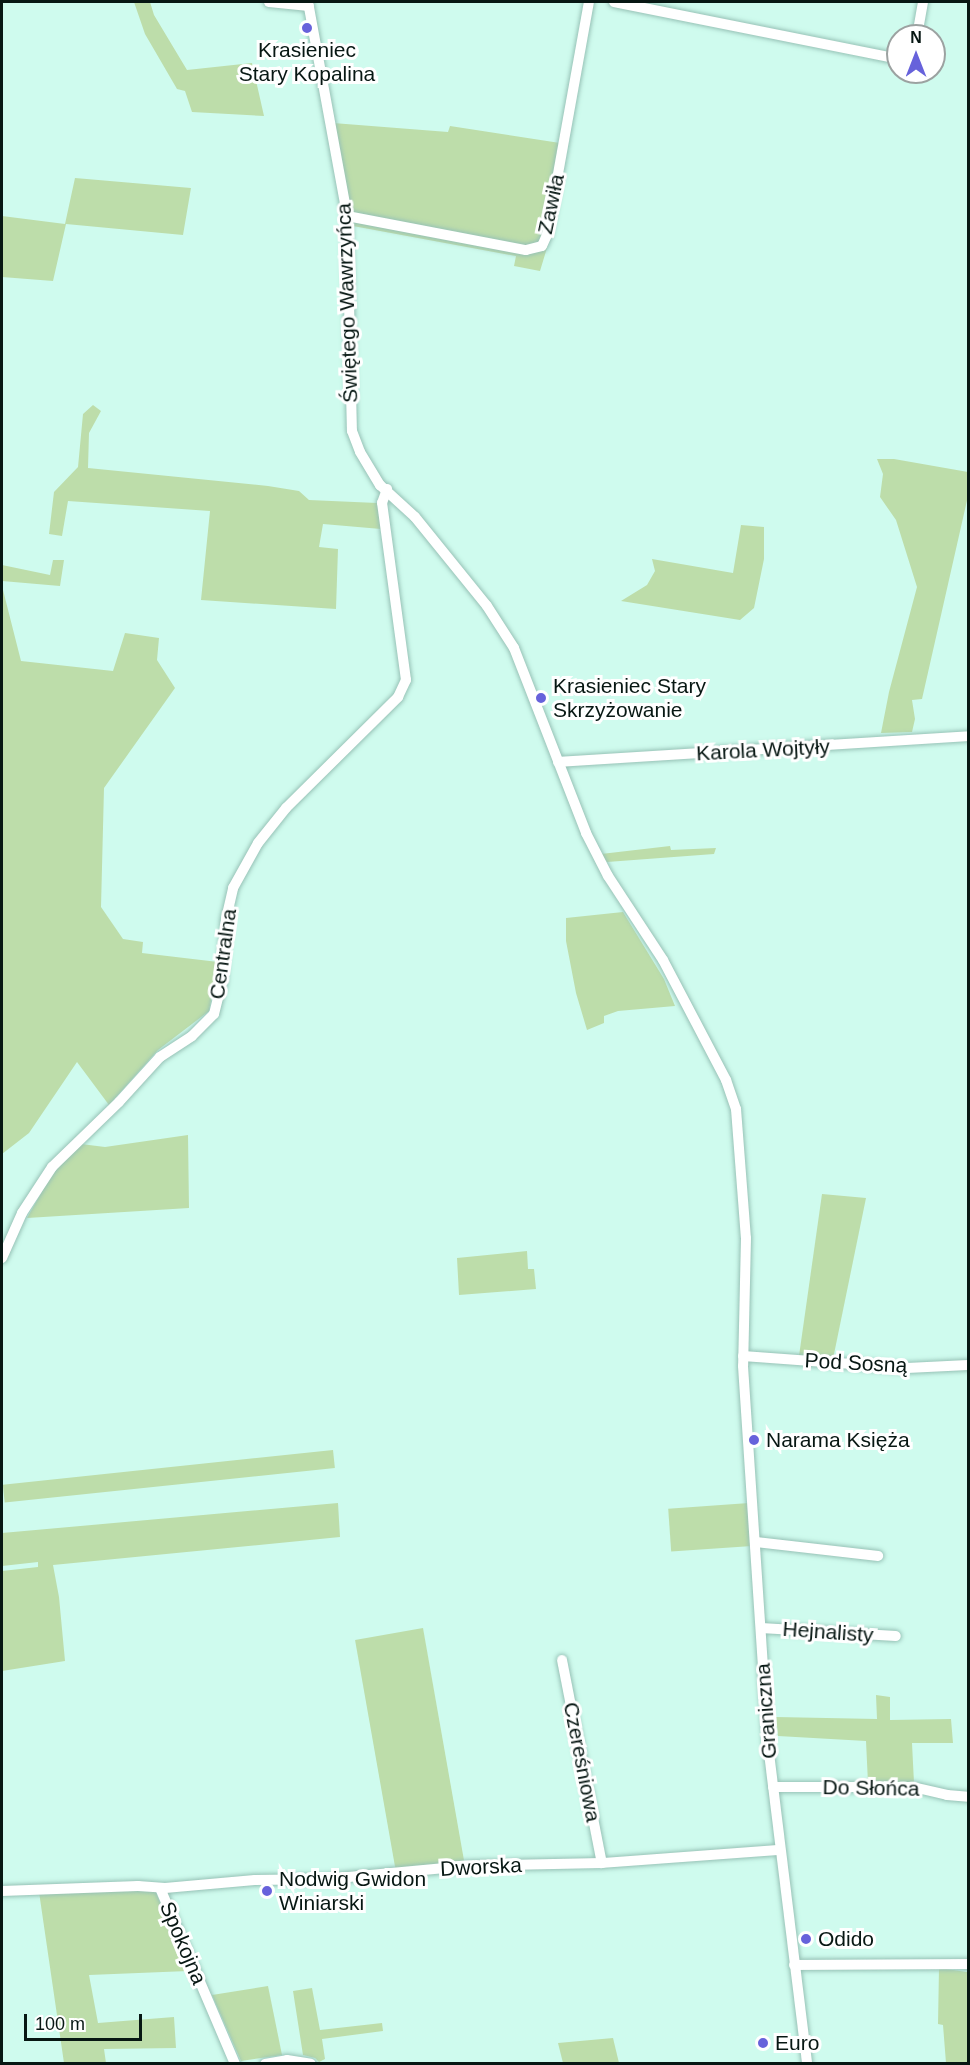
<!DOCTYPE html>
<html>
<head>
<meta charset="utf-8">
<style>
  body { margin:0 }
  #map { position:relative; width:970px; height:2065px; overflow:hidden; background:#cffbee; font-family:Helvetica,sans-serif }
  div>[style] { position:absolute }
  .green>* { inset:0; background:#bdddaa; transform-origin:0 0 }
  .roads { filter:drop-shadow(0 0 2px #97c2b6) drop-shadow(0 0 2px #97c2b6) }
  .minor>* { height:10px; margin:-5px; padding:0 5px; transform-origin:5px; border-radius:5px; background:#fff }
  .dots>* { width:16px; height:16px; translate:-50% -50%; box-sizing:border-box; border:3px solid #fff; border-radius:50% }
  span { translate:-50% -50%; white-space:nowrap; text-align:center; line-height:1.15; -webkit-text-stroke:6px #fff; paint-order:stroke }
  .poi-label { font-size:21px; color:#071713 }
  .left { translate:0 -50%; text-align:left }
  .street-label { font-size:21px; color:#071713 }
  .frame { position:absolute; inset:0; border:3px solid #071713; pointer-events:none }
  .north { position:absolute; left:886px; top:24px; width:60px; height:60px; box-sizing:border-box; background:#fff; border:2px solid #9ca2a1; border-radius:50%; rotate:0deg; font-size:16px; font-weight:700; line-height:24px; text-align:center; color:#071713 }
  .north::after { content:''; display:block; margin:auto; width:21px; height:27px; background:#6762db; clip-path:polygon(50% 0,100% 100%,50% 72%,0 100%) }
  .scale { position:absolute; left:24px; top:2014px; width:118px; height:27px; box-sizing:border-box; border:3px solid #071713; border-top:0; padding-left:8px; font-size:18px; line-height:21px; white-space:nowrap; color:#071713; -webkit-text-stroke:4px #fff; paint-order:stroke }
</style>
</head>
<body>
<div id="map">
  <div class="green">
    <i style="clip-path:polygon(134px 2px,150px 2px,154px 15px,187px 70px,252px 63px,264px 116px,192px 112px,185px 91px,177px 89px,145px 34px)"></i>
    <i style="clip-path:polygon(333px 123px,448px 132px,450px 126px,560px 143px,546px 235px,539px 245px,527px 249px,350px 213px)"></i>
    <i style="clip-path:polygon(75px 178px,191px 188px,183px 235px,66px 224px,53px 281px,2px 277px,2px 216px,65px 224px)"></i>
    <i style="clip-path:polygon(351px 221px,522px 252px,550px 238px,540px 271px,514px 266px,516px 256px,353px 226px)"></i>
    <i style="clip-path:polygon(93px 405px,101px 411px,89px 433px,88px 468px,268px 486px,299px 491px,309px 500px,377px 503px,381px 529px,323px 524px,319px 547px,338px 549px,336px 609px,201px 600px,210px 511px,68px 501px,62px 536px,49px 534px,54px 492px,78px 467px,83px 414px)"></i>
    <i style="clip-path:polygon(877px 459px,894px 459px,968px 472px,968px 496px,922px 699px,912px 700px,915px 719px,912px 732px,881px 733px,889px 692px,917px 587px,896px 520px,880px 497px,883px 474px)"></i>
    <i style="clip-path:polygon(741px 525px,764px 527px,764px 559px,754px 608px,740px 620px,621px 601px,647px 585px,655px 571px,652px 559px,733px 573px)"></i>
    <i style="clip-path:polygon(53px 560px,64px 560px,60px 586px,2px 581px,2px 565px,50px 575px)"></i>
    <i style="clip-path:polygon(2px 586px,21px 661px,113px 671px,125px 633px,159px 638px,157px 660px,175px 688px,104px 788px,101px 907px,123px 939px,143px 942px,142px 953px,218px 962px,209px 1011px,158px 1050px,109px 1105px,77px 1062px,29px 1133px,2px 1154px)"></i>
    <i style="clip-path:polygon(670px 846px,671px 850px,716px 848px,714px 854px,607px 862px,601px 854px)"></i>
    <i style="clip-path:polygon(623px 912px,664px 979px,675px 1006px,618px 1011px,604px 1016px,604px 1023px,587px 1030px,576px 993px,566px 941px,566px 918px)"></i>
    <i style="clip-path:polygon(188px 1135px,189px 1208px,27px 1218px,52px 1174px,81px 1144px,105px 1147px)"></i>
    <i style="clip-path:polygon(822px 1194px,866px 1198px,833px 1359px,799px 1356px)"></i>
    <i style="clip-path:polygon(527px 1251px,528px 1269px,534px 1269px,536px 1289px,459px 1295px,457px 1258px)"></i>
    <i style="left:333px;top:1450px;width:18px;height:332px;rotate:84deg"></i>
    <i style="clip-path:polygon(338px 1503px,340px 1537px,53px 1565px,59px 1597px,65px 1661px,2px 1671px,2px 1571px,38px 1567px,38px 1562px,2px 1566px,2px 1533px)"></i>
    <i style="left:749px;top:1503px;width:43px;height:81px;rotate:86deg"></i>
    <i style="left:423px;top:1628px;width:239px;height:69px;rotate:80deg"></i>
    <i style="clip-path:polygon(876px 1695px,890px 1697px,890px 1720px,951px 1719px,953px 1743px,912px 1743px,914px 1783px,868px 1783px,866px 1741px,778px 1736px,776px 1717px,877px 1719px)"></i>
    <i style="clip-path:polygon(155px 1890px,188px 1971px,89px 1975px,98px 2023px,174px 2017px,176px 2048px,104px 2049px,106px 2063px,64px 2063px,39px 1892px)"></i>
    <i style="clip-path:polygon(939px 1968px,967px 1972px,968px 2063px,946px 2063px,943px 2025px,938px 2024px)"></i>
    <i style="clip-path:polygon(268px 1986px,282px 2055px,241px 2061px,212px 1995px)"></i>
    <i style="clip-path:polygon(312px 1988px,320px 2030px,382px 2023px,383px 2031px,322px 2039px,325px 2059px,319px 2062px,315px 2058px,303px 2055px,293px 1991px)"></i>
    <i style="clip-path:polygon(613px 2038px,619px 2063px,563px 2063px,558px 2043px)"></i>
  </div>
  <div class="roads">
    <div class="minor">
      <i style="left:269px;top:2px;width:40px;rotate:5.7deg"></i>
      <i style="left:308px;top:2px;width:216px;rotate:79.6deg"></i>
      <i style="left:347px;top:214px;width:217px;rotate:88.7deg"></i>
      <i style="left:352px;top:431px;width:22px;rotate:69deg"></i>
      <i style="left:360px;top:452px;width:39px;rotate:59deg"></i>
      <i style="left:380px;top:485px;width:47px;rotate:42.4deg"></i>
      <i style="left:415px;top:517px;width:114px;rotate:51deg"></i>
      <i style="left:487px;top:606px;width:50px;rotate:57.3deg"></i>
      <i style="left:514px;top:648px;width:199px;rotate:68.7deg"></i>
      <i style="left:586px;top:833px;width:48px;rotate:62.9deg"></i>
      <i style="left:608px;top:876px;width:100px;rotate:56.8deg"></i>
      <i style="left:663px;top:960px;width:136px;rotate:62.3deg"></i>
      <i style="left:726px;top:1080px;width:31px;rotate:71deg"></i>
      <i style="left:736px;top:1109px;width:129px;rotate:85.6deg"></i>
      <i style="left:746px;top:1238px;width:128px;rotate:91.3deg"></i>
      <i style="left:743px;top:1366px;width:388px;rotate:86.2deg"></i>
      <i style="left:769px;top:1753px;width:313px;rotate:83deg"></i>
      <i style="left:614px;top:2px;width:290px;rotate:11.3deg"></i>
      <i style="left:917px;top:36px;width:35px;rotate:-80deg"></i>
      <i style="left:347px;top:216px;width:182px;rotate:10.8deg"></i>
      <i style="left:526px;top:250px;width:16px;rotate:-14deg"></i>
      <i style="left:542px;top:246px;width:12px;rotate:-66deg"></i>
      <i style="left:547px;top:235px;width:237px;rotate:-79.8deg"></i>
      <i style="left:558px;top:762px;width:411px;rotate:-3.6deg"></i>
      <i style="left:2px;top:1258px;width:49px;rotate:-66deg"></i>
      <i style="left:22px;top:1213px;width:55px;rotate:-56.9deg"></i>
      <i style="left:52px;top:1167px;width:93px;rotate:-44.1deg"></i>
      <i style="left:119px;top:1102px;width:61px;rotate:-47.7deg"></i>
      <i style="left:160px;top:1057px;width:38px;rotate:-33deg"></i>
      <i style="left:192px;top:1036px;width:31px;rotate:-45deg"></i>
      <i style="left:214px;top:1014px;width:33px;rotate:-76deg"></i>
      <i style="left:222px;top:982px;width:63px;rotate:-86.4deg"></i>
      <i style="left:226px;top:919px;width:32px;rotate:-77deg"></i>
      <i style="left:233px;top:888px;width:51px;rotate:-60.9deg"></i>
      <i style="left:258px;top:843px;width:45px;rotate:-51.3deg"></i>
      <i style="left:286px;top:808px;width:158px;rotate:-44.7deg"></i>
      <i style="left:398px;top:697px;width:19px;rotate:-65deg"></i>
      <i style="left:406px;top:680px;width:179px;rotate:-97.7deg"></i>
      <i style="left:382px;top:503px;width:15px;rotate:-70deg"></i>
      <i style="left:743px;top:1356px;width:164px;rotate:4.2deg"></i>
      <i style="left:907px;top:1368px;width:61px;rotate:-2.8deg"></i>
      <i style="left:756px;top:1542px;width:123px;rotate:6.5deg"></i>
      <i style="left:761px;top:1628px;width:135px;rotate:3.4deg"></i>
      <i style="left:562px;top:1660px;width:207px;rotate:78.9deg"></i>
      <i style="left:773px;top:1787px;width:140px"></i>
      <i style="left:913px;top:1787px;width:35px;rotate:13deg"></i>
      <i style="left:947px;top:1795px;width:21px;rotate:5deg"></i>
      <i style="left:160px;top:1888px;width:191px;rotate:66.9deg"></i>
      <i style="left:2px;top:1891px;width:136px;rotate:-2.1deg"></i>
      <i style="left:138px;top:1886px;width:27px;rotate:4deg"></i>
      <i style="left:165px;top:1888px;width:90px;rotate:-5.1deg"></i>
      <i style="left:255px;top:1880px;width:72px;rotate:-0.8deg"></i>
      <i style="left:327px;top:1879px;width:140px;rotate:-5.3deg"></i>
      <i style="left:466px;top:1866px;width:136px;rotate:-1.3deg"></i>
      <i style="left:602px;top:1863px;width:178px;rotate:-4.2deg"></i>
      <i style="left:794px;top:1965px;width:174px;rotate:-0.3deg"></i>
      <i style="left:265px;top:2064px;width:22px;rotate:-10deg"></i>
      <i style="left:287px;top:2060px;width:24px;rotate:9deg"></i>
    </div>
  </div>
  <div class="dots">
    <i style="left:307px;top:28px;background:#6762db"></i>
    <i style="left:541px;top:698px;background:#6762db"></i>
    <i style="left:754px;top:1440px;background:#6762db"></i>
    <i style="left:267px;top:1891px;background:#6762db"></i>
    <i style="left:806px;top:1939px;background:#6762db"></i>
    <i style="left:763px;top:2043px;background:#6762db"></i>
  </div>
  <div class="poi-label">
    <span style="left:307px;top:62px">Krasieniec<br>Stary Kopalina</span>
    <span class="left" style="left:553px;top:698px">Krasieniec Stary<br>Skrzyżowanie</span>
    <span class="left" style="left:766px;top:1440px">Narama Księża</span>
    <span class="left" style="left:279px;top:1891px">Nodwig Gwidon<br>Winiarski</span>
    <span class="left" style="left:818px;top:1939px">Odido</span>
    <span class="left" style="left:775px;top:2043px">Euro</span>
  </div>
  <div class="street-label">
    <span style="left:551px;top:204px;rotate:-78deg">Zawiła</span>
    <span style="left:347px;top:303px;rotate:-92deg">Świętego Wawrzyńca</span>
    <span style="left:763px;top:750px;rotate:-3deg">Karola Wojtyły</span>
    <span style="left:223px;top:954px;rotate:-82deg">Centralna</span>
    <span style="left:856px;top:1363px;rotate:3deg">Pod Sosną</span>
    <span style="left:828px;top:1632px;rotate:4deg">Hejnalisty</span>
    <span style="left:766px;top:1711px;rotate:-94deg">Graniczna</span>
    <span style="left:582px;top:1762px;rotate:79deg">Czereśniowa</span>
    <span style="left:871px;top:1788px;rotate:1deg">Do Słońca</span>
    <span style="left:481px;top:1867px;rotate:-3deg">Dworska</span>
    <span style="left:183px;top:1943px;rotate:67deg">Spokojna</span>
  </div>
  <div class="frame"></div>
  <div class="north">N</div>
  <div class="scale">100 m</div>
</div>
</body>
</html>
